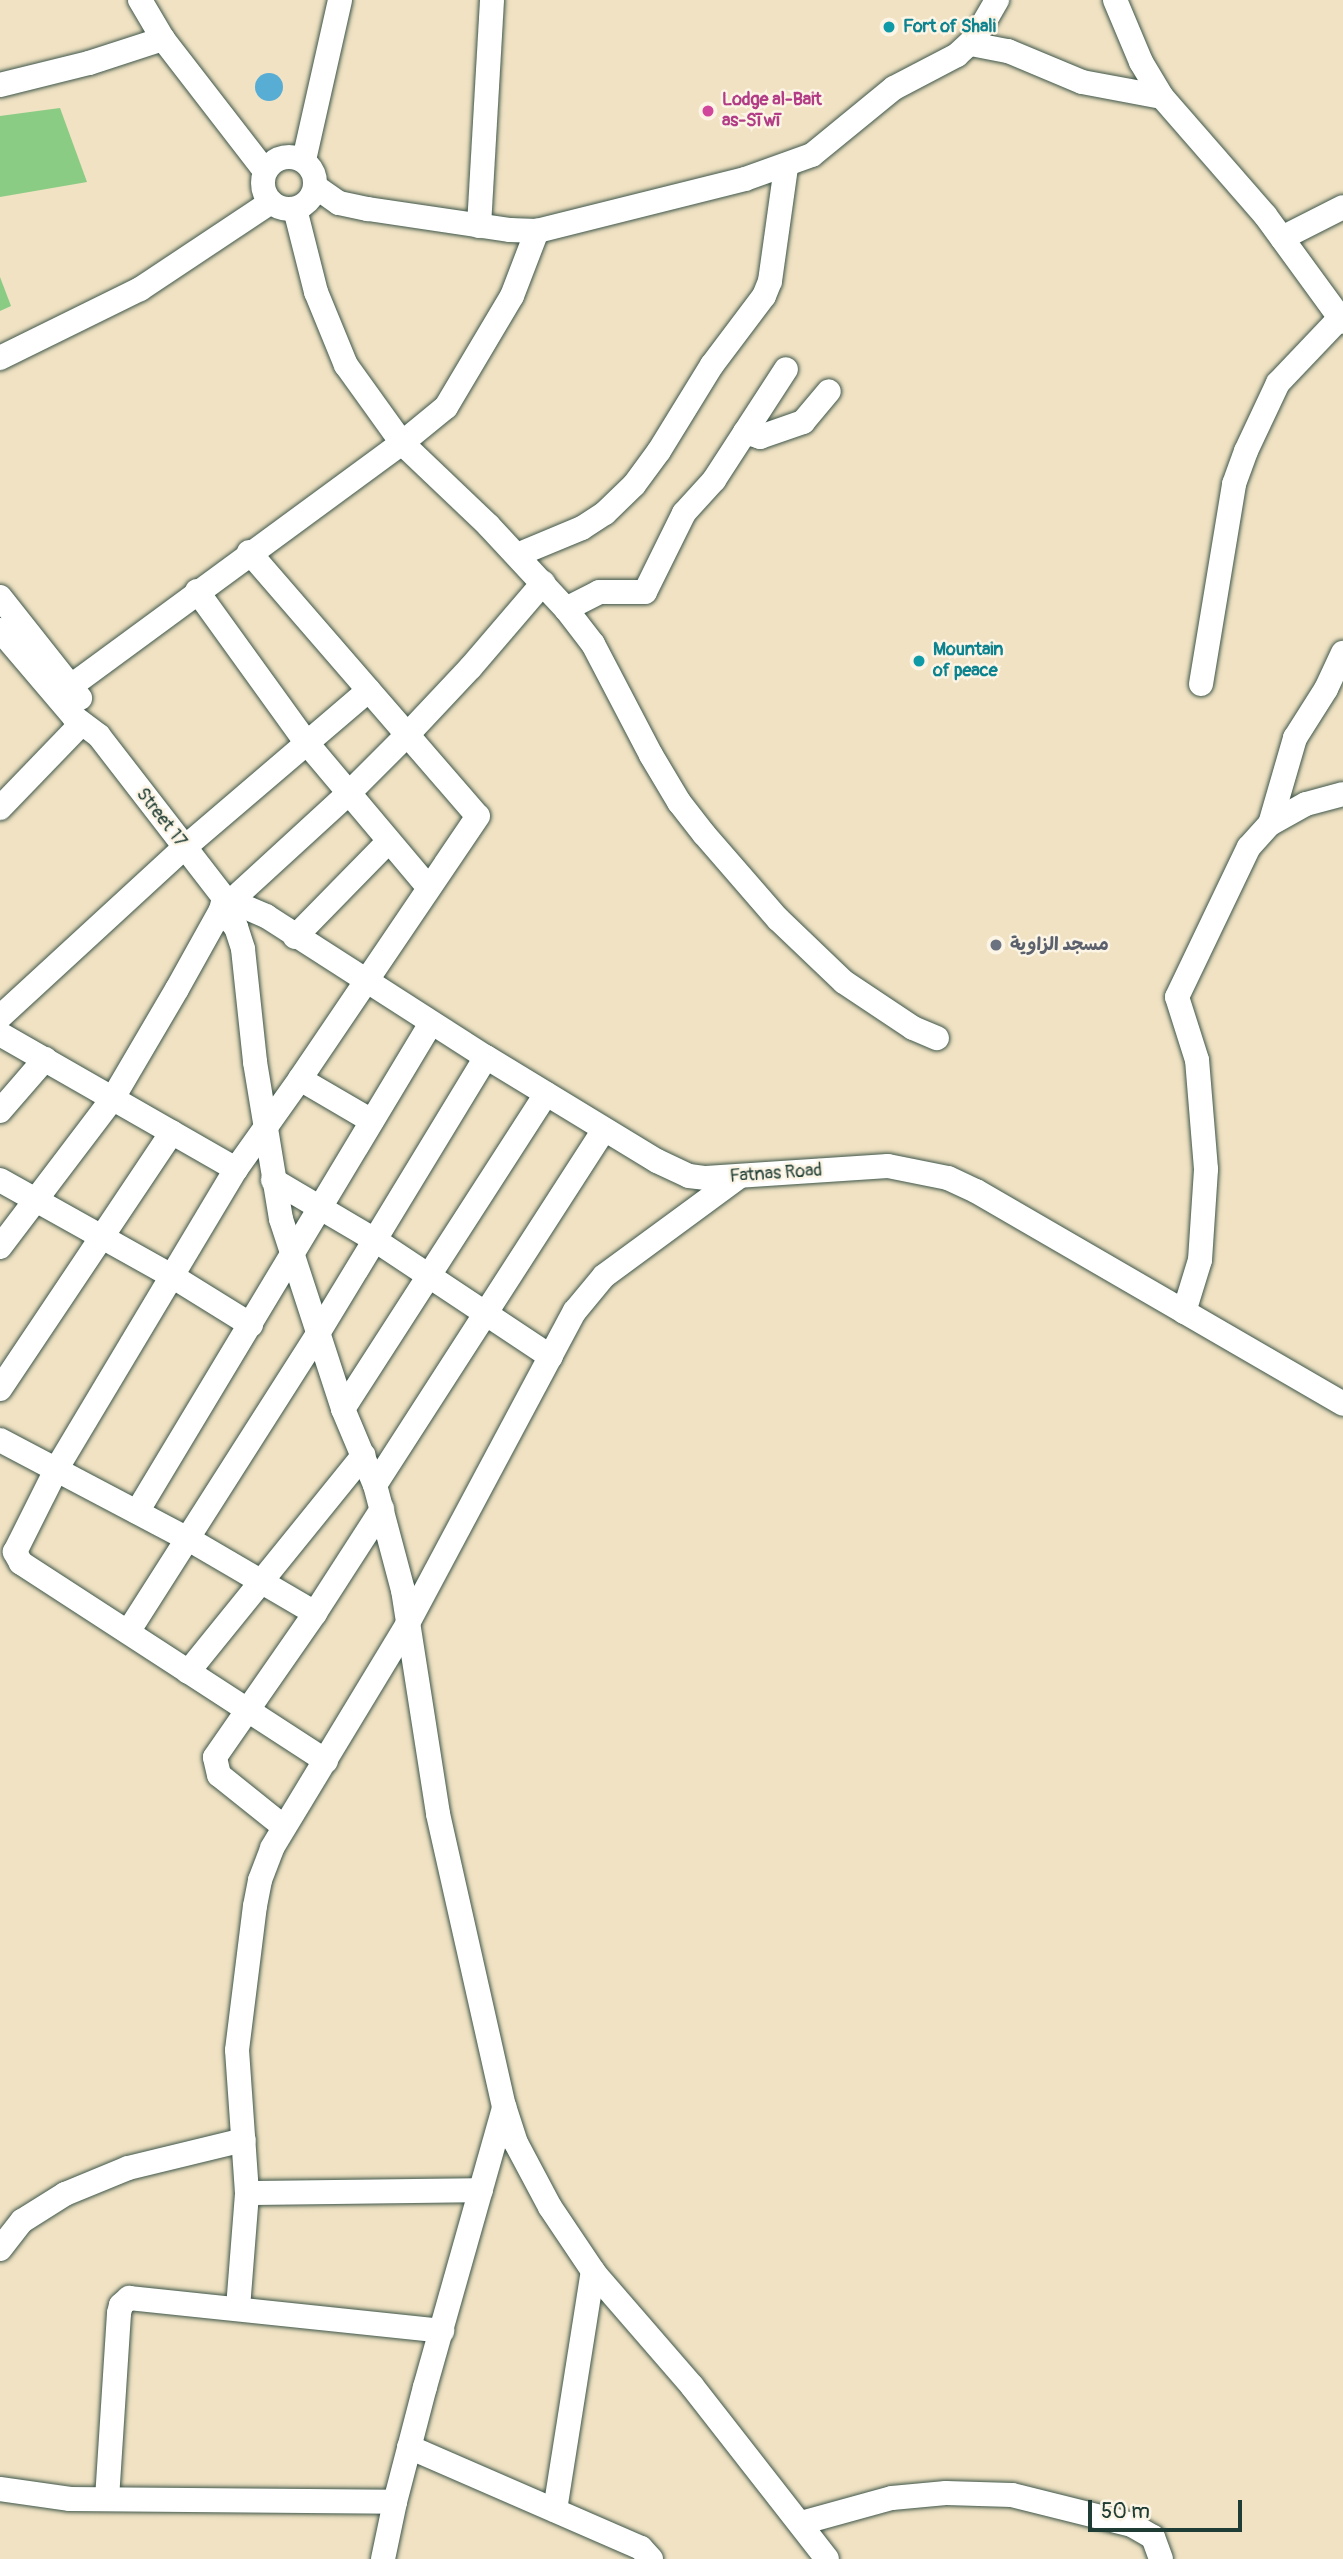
<!DOCTYPE html>
<html>
<head>
<meta charset="utf-8">
<style>
  body { margin:0 }
  #map { position:relative; width:1343px; height:2559px; overflow:hidden; background:#f0e2c3; font-family:Pangolin,"Playpen Sans Arabic",sans-serif }
  div>[style] { position:absolute }
  .green>* { inset:0; background:#8acc84 }
  .water>* { inset:0; background:#58add4 }
  .round { border-radius:50% }
  .roads { filter:drop-shadow(0 0 2px #3e5649) drop-shadow(0 0 2px #3e5649) }
  .street>* { height:24px; margin:-12px; padding:0 12px; transform-origin:12px; border-radius:12px; background:#fff }
  .street>.ring { margin:-12px; padding:0; box-sizing:content-box; background:none; border:24px solid #fff; border-radius:50% }
  .dots>* { width:19px; height:19px; translate:-50% -50%; box-sizing:border-box; border:4px solid #fcf5e5; border-radius:50% }
  span { translate:-50% -50%; white-space:nowrap; text-align:center; line-height:1.15; -webkit-text-stroke:5px #fcf5e5; paint-order:stroke }
  .culture-label { font-size:18px; color:#0d838f; font-weight:700 }
  .left { translate:0 -50%; text-align:left }
  .hotel-label { font-size:18px; color:#b23c85; font-weight:700 }
  .street-label { font-size:18px; color:#1f3d34 }
  .worship-label { font-size:18px; color:#5b616d; font-weight:700 }
  .scale { position:absolute; left:1088px; top:2500px; width:154px; height:32px; box-sizing:border-box; border:4px solid #1f3d34; border-top:0; padding-left:9px; font-size:21px; line-height:24px; white-space:nowrap; color:#1f3d34; -webkit-text-stroke:5px #fcf5e5; paint-order:stroke }
</style>
</head>
<body>
<div id="map">
  <div class="green">
    <i style="clip-path:polygon(60px 108px,87px 182px,0 197px,0 116px)"></i>
    <i style="clip-path:polygon(0 277px,11px 306px,0 311px)"></i>
  </div>
  <div class="water">
    <i class="round" style="left:255px;top:73px;width:28px;height:28px"></i>
  </div>
  <div class="roads">
    <div class="street">
      <i style="left:140px;top:0;width:45px;rotate:59.5deg"></i>
      <i style="left:163px;top:39px;width:167px;rotate:52.3deg"></i>
      <i style="left:1115px;top:0;width:67px;rotate:67.2deg"></i>
      <i style="left:1141px;top:62px;width:41px;rotate:59deg"></i>
      <i style="left:1162px;top:97px;width:157px;rotate:48.9deg"></i>
      <i style="left:1265px;top:215px;width:132px;rotate:53.9deg"></i>
      <i style="left:971px;top:44px;width:38px;rotate:11deg"></i>
      <i style="left:1008px;top:51px;width:80px;rotate:22.7deg"></i>
      <i style="left:1082px;top:82px;width:81px;rotate:10.6deg"></i>
      <i style="left:0;top:85px;width:92px;rotate:-13.9deg"></i>
      <i style="left:89px;top:63px;width:78px;rotate:-18deg"></i>
      <i class="ring" style="left:263px;top:157px;width:28px;height:28px"></i>
      <i style="left:304px;top:160px;width:164px;rotate:-77.3deg"></i>
      <i style="left:316px;top:187px;width:28px;rotate:35deg"></i>
      <i style="left:339px;top:203px;width:30px;rotate:12deg"></i>
      <i style="left:368px;top:209px;width:144px;rotate:8.4deg"></i>
      <i style="left:510px;top:230px;width:27px;rotate:2deg"></i>
      <i style="left:537px;top:231px;width:214px;rotate:-14deg"></i>
      <i style="left:745px;top:179px;width:71px;rotate:-19.7deg"></i>
      <i style="left:812px;top:155px;width:106px;rotate:-39.3deg"></i>
      <i style="left:894px;top:88px;width:71px;rotate:-27.6deg"></i>
      <i style="left:957px;top:55px;width:25px;rotate:-43deg"></i>
      <i style="left:975px;top:38px;width:44px;rotate:-59.9deg"></i>
      <i style="left:295px;top:209px;width:86px;rotate:75.8deg"></i>
      <i style="left:316px;top:292px;width:79px;rotate:67.7deg"></i>
      <i style="left:346px;top:365px;width:96px;rotate:54.3deg"></i>
      <i style="left:402px;top:443px;width:119px;rotate:43.6deg"></i>
      <i style="left:488px;top:525px;width:115px;rotate:47.1deg"></i>
      <i style="left:566px;top:609px;width:44px;rotate:52.4deg"></i>
      <i style="left:593px;top:644px;width:125px;rotate:62.4deg"></i>
      <i style="left:651px;top:755px;width:55px;rotate:59.2deg"></i>
      <i style="left:679px;top:802px;width:41px;rotate:52deg"></i>
      <i style="left:704px;top:834px;width:113px;rotate:49deg"></i>
      <i style="left:778px;top:919px;width:91px;rotate:43.7deg"></i>
      <i style="left:844px;top:982px;width:83px;rotate:33.7deg"></i>
      <i style="left:913px;top:1028px;width:26px;rotate:23deg"></i>
      <i style="left:479px;top:226px;width:226px;rotate:-86.7deg"></i>
      <i style="left:1282px;top:238px;width:68px;rotate:-26.9deg"></i>
      <i style="left:0;top:358px;width:156px;rotate:-26.2deg"></i>
      <i style="left:140px;top:289px;width:157px;rotate:-33.6deg"></i>
      <i style="left:745px;top:432px;width:16px;rotate:18deg"></i>
      <i style="left:760px;top:437px;width:46px;rotate:-19.2deg"></i>
      <i style="left:803px;top:422px;width:40px;rotate:-50deg"></i>
      <i style="left:249px;top:552px;width:349px;rotate:49.1deg"></i>
      <i style="left:478px;top:816px;width:318px;rotate:124.1deg"></i>
      <i style="left:517px;top:555px;width:70px;rotate:-22.6deg"></i>
      <i style="left:582px;top:528px;width:27px;rotate:-33deg"></i>
      <i style="left:605px;top:513px;width:40px;rotate:-44deg"></i>
      <i style="left:634px;top:485px;width:42px;rotate:-53.7deg"></i>
      <i style="left:659px;top:451px;width:101px;rotate:-58.4deg"></i>
      <i style="left:712px;top:365px;width:86px;rotate:-53deg"></i>
      <i style="left:764px;top:296px;width:16px;rotate:-68deg"></i>
      <i style="left:770px;top:281px;width:115px;rotate:-82deg"></i>
      <i style="left:197px;top:591px;width:186px;rotate:54.2deg"></i>
      <i style="left:306px;top:742px;width:189px;rotate:49.9deg"></i>
      <i style="left:0;top:597px;width:129px;rotate:51.6deg"></i>
      <i style="left:566px;top:609px;width:37px;rotate:-27deg"></i>
      <i style="left:599px;top:592px;width:46px"></i>
      <i style="left:645px;top:592px;width:88px;rotate:-63.7deg"></i>
      <i style="left:684px;top:513px;width:45px;rotate:-47.7deg"></i>
      <i style="left:714px;top:480px;width:132px;rotate:-57deg"></i>
      <i style="left:0;top:630px;width:114px;rotate:49.6deg"></i>
      <i style="left:74px;top:717px;width:31px;rotate:37deg"></i>
      <i style="left:99px;top:736px;width:205px;rotate:52.3deg"></i>
      <i style="left:224px;top:898px;width:46px;rotate:23.2deg"></i>
      <i style="left:266px;top:916px;width:261px;rotate:32.7deg"></i>
      <i style="left:486px;top:1057px;width:200px;rotate:31.3deg"></i>
      <i style="left:657px;top:1161px;width:35px;rotate:25deg"></i>
      <i style="left:689px;top:1176px;width:17px;rotate:7deg"></i>
      <i style="left:706px;top:1178px;width:182px;rotate:-3.8deg"></i>
      <i style="left:888px;top:1166px;width:61px;rotate:11.3deg"></i>
      <i style="left:948px;top:1178px;width:31px;rotate:25deg"></i>
      <i style="left:976px;top:1191px;width:424px;rotate:30.1deg"></i>
      <i style="left:1201px;top:684px;width:203px;rotate:-80.6deg"></i>
      <i style="left:1234px;top:484px;width:35px;rotate:-70deg"></i>
      <i style="left:1246px;top:451px;width:75px;rotate:-64.8deg"></i>
      <i style="left:1278px;top:383px;width:90px;rotate:-46.4deg"></i>
      <i style="left:71px;top:686px;width:411px;rotate:-36.3deg"></i>
      <i style="left:402px;top:443px;width:57px;rotate:-39.3deg"></i>
      <i style="left:446px;top:407px;width:129px;rotate:-59.3deg"></i>
      <i style="left:512px;top:296px;width:70px;rotate:-69deg"></i>
      <i style="left:0;top:808px;width:117px;rotate:-46deg"></i>
      <i style="left:1270px;top:824px;width:90px;rotate:-73.8deg"></i>
      <i style="left:1295px;top:738px;width:58px;rotate:-57.7deg"></i>
      <i style="left:1326px;top:689px;width:40px;rotate:-65deg"></i>
      <i style="left:231px;top:901px;width:160px;rotate:-42.5deg"></i>
      <i style="left:349px;top:793px;width:83px;rotate:-45deg"></i>
      <i style="left:408px;top:734px;width:92px;rotate:-46.8deg"></i>
      <i style="left:471px;top:667px;width:111px;rotate:-49.4deg"></i>
      <i style="left:221px;top:910px;width:23px;rotate:49deg"></i>
      <i style="left:236px;top:927px;width:23px;rotate:72deg"></i>
      <i style="left:243px;top:949px;width:114px;rotate:83.9deg"></i>
      <i style="left:255px;top:1062px;width:159px;rotate:80.6deg"></i>
      <i style="left:281px;top:1219px;width:200px;rotate:71.9deg"></i>
      <i style="left:343px;top:1409px;width:82px;rotate:67.2deg"></i>
      <i style="left:375px;top:1485px;width:109px;rotate:75.1deg"></i>
      <i style="left:403px;top:1590px;width:227px;rotate:81.1deg"></i>
      <i style="left:438px;top:1814px;width:299px;rotate:77.3deg"></i>
      <i style="left:504px;top:2106px;width:39px;rotate:72deg"></i>
      <i style="left:516px;top:2143px;width:72px;rotate:62deg"></i>
      <i style="left:550px;top:2207px;width:81px;rotate:56.1deg"></i>
      <i style="left:595px;top:2274px;width:148px;rotate:49.1deg"></i>
      <i style="left:692px;top:2386px;width:219px;rotate:52deg"></i>
      <i style="left:295px;top:937px;width:133px;rotate:-45.6deg"></i>
      <i style="left:0;top:1017px;width:250px;rotate:-42.6deg"></i>
      <i style="left:184px;top:848px;width:243px;rotate:-40.5deg"></i>
      <i style="left:0;top:1034px;width:272px;rotate:29.8deg"></i>
      <i style="left:0;top:1111px;width:69px;rotate:-49.1deg"></i>
      <i style="left:0;top:1180px;width:197px;rotate:29.2deg"></i>
      <i style="left:172px;top:1276px;width:93px;rotate:31.8deg"></i>
      <i style="left:273px;top:1180px;width:118px;rotate:30.5deg"></i>
      <i style="left:375px;top:1240px;width:211px;rotate:33.6deg"></i>
      <i style="left:0;top:1247px;width:187px;rotate:-52.8deg"></i>
      <i style="left:113px;top:1098px;width:126px;rotate:-59.6deg"></i>
      <i style="left:177px;top:989px;width:90px;rotate:-60.9deg"></i>
      <i style="left:221px;top:910px;width:12px;rotate:-76deg"></i>
      <i style="left:1184px;top:1312px;width:54px;rotate:-72.9deg"></i>
      <i style="left:1200px;top:1260px;width:91px;rotate:-86.2deg"></i>
      <i style="left:1206px;top:1169px;width:109px;rotate:-94.7deg"></i>
      <i style="left:1197px;top:1060px;width:66px;rotate:-107.6deg"></i>
      <i style="left:1177px;top:997px;width:166px;rotate:-64.4deg"></i>
      <i style="left:1249px;top:847px;width:31px;rotate:-48deg"></i>
      <i style="left:1270px;top:824px;width:41px;rotate:-29.1deg"></i>
      <i style="left:1306px;top:804px;width:38px;rotate:-15deg"></i>
      <i style="left:0;top:1389px;width:309px;rotate:-56.2deg"></i>
      <i style="left:343px;top:1409px;width:375px;rotate:-57.2deg"></i>
      <i style="left:0;top:1440px;width:215px;rotate:27.8deg"></i>
      <i style="left:190px;top:1540px;width:145px;rotate:30.3deg"></i>
      <i style="left:375px;top:1485px;width:422px;rotate:-57.2deg"></i>
      <i style="left:137px;top:1512px;width:571px;rotate:-58.98deg"></i>
      <i style="left:128px;top:1632px;width:352px;rotate:-57.5deg"></i>
      <i style="left:317px;top:1335px;width:325px;rotate:-58.7deg"></i>
      <i style="left:188px;top:1672px;width:279px;rotate:-51deg"></i>
      <i style="left:326px;top:1761px;width:364px;rotate:-147deg"></i>
      <i style="left:21px;top:1563px;width:13px;rotate:-119deg"></i>
      <i style="left:15px;top:1552px;width:94px;rotate:-63.4deg"></i>
      <i style="left:57px;top:1468px;width:348px;rotate:-59.1deg"></i>
      <i style="left:236px;top:1169px;width:110px;rotate:-54.6deg"></i>
      <i style="left:300px;top:1079px;width:83px;rotate:30.3deg"></i>
      <i style="left:284px;top:1827px;width:83px;rotate:-141.3deg"></i>
      <i style="left:219px;top:1775px;width:18px;rotate:-103deg"></i>
      <i style="left:215px;top:1757px;width:175px;rotate:-55.2deg"></i>
      <i style="left:315px;top:1613px;width:124px;rotate:-57.2deg"></i>
      <i style="left:247px;top:2193px;width:234px;rotate:-0.7deg"></i>
      <i style="left:0;top:2249px;width:36px;rotate:-52deg"></i>
      <i style="left:22px;top:2221px;width:51px;rotate:-32.1deg"></i>
      <i style="left:65px;top:2194px;width:68px;rotate:-22.4deg"></i>
      <i style="left:128px;top:2168px;width:119px;rotate:-13.6deg"></i>
      <i style="left:238px;top:2308px;width:115px;rotate:-85.5deg"></i>
      <i style="left:247px;top:2193px;width:143px;rotate:-94deg"></i>
      <i style="left:237px;top:2050px;width:145px;rotate:-82.9deg"></i>
      <i style="left:255px;top:1906px;width:26px;rotate:-79deg"></i>
      <i style="left:260px;top:1880px;width:34px;rotate:-69deg"></i>
      <i style="left:272px;top:1848px;width:261px;rotate:-58.8deg"></i>
      <i style="left:407px;top:1625px;width:356px;rotate:-61.9deg"></i>
      <i style="left:575px;top:1311px;width:45px;rotate:-50.4deg"></i>
      <i style="left:604px;top:1276px;width:167px;rotate:-36.3deg"></i>
      <i style="left:409px;top:2447px;width:253px;rotate:23.5deg"></i>
      <i style="left:641px;top:2548px;width:15px;rotate:48deg"></i>
      <i style="left:0;top:2489px;width:71px;rotate:8.1deg"></i>
      <i style="left:70px;top:2499px;width:325px;rotate:0.5deg"></i>
      <i style="left:107px;top:2499px;width:186px;rotate:-86.3deg"></i>
      <i style="left:119px;top:2313px;width:8px;rotate:-76deg"></i>
      <i style="left:121px;top:2305px;width:11px;rotate:-41deg"></i>
      <i style="left:129px;top:2298px;width:315px;rotate:6deg"></i>
      <i style="left:555px;top:2510px;width:242px;rotate:-81deg"></i>
      <i style="left:801px;top:2523px;width:94px;rotate:-15.4deg"></i>
      <i style="left:892px;top:2498px;width:54px;rotate:-5.3deg"></i>
      <i style="left:946px;top:2493px;width:66px;rotate:1.7deg"></i>
      <i style="left:1012px;top:2495px;width:124px;rotate:14deg"></i>
      <i style="left:1132px;top:2525px;width:24px;rotate:30deg"></i>
      <i style="left:1153px;top:2537px;width:23px;rotate:70deg"></i>
      <i style="left:383px;top:2559px;width:58px;rotate:-78.1deg"></i>
      <i style="left:395px;top:2502px;width:119px;rotate:-75.4deg"></i>
      <i style="left:425px;top:2387px;width:291px;rotate:-74.2deg"></i>
    </div>
  </div>
  <div class="dots">
    <i style="left:889px;top:27px;background:#0f9aa8"></i>
    <i style="left:708px;top:111px;background:#d1479c"></i>
    <i style="left:919px;top:661px;background:#0f9aa8"></i>
    <i style="left:996px;top:945px;background:#6b7280"></i>
  </div>
  <div class="culture-label">
    <span class="left" style="left:903px;top:27px">Fort of Shali</span>
    <span class="left" style="left:933px;top:661px">Mountain<br>of peace</span>
  </div>
  <div class="hotel-label">
    <span class="left" style="left:722px;top:111px">Lodge al-Bait<br>as-Sīwī</span>
  </div>
  <div class="street-label">
    <span style="left:161px;top:818px;rotate:52deg">Street 17</span>
    <span style="left:776px;top:1174px;rotate:-4deg">Fatnas Road</span>
  </div>
  <div class="worship-label">
    <span class="left" style="left:1010px;top:945px">مسجد الزاوية</span>
  </div>
  <div class="scale">50 m</div>
</div>
</body>
</html>
